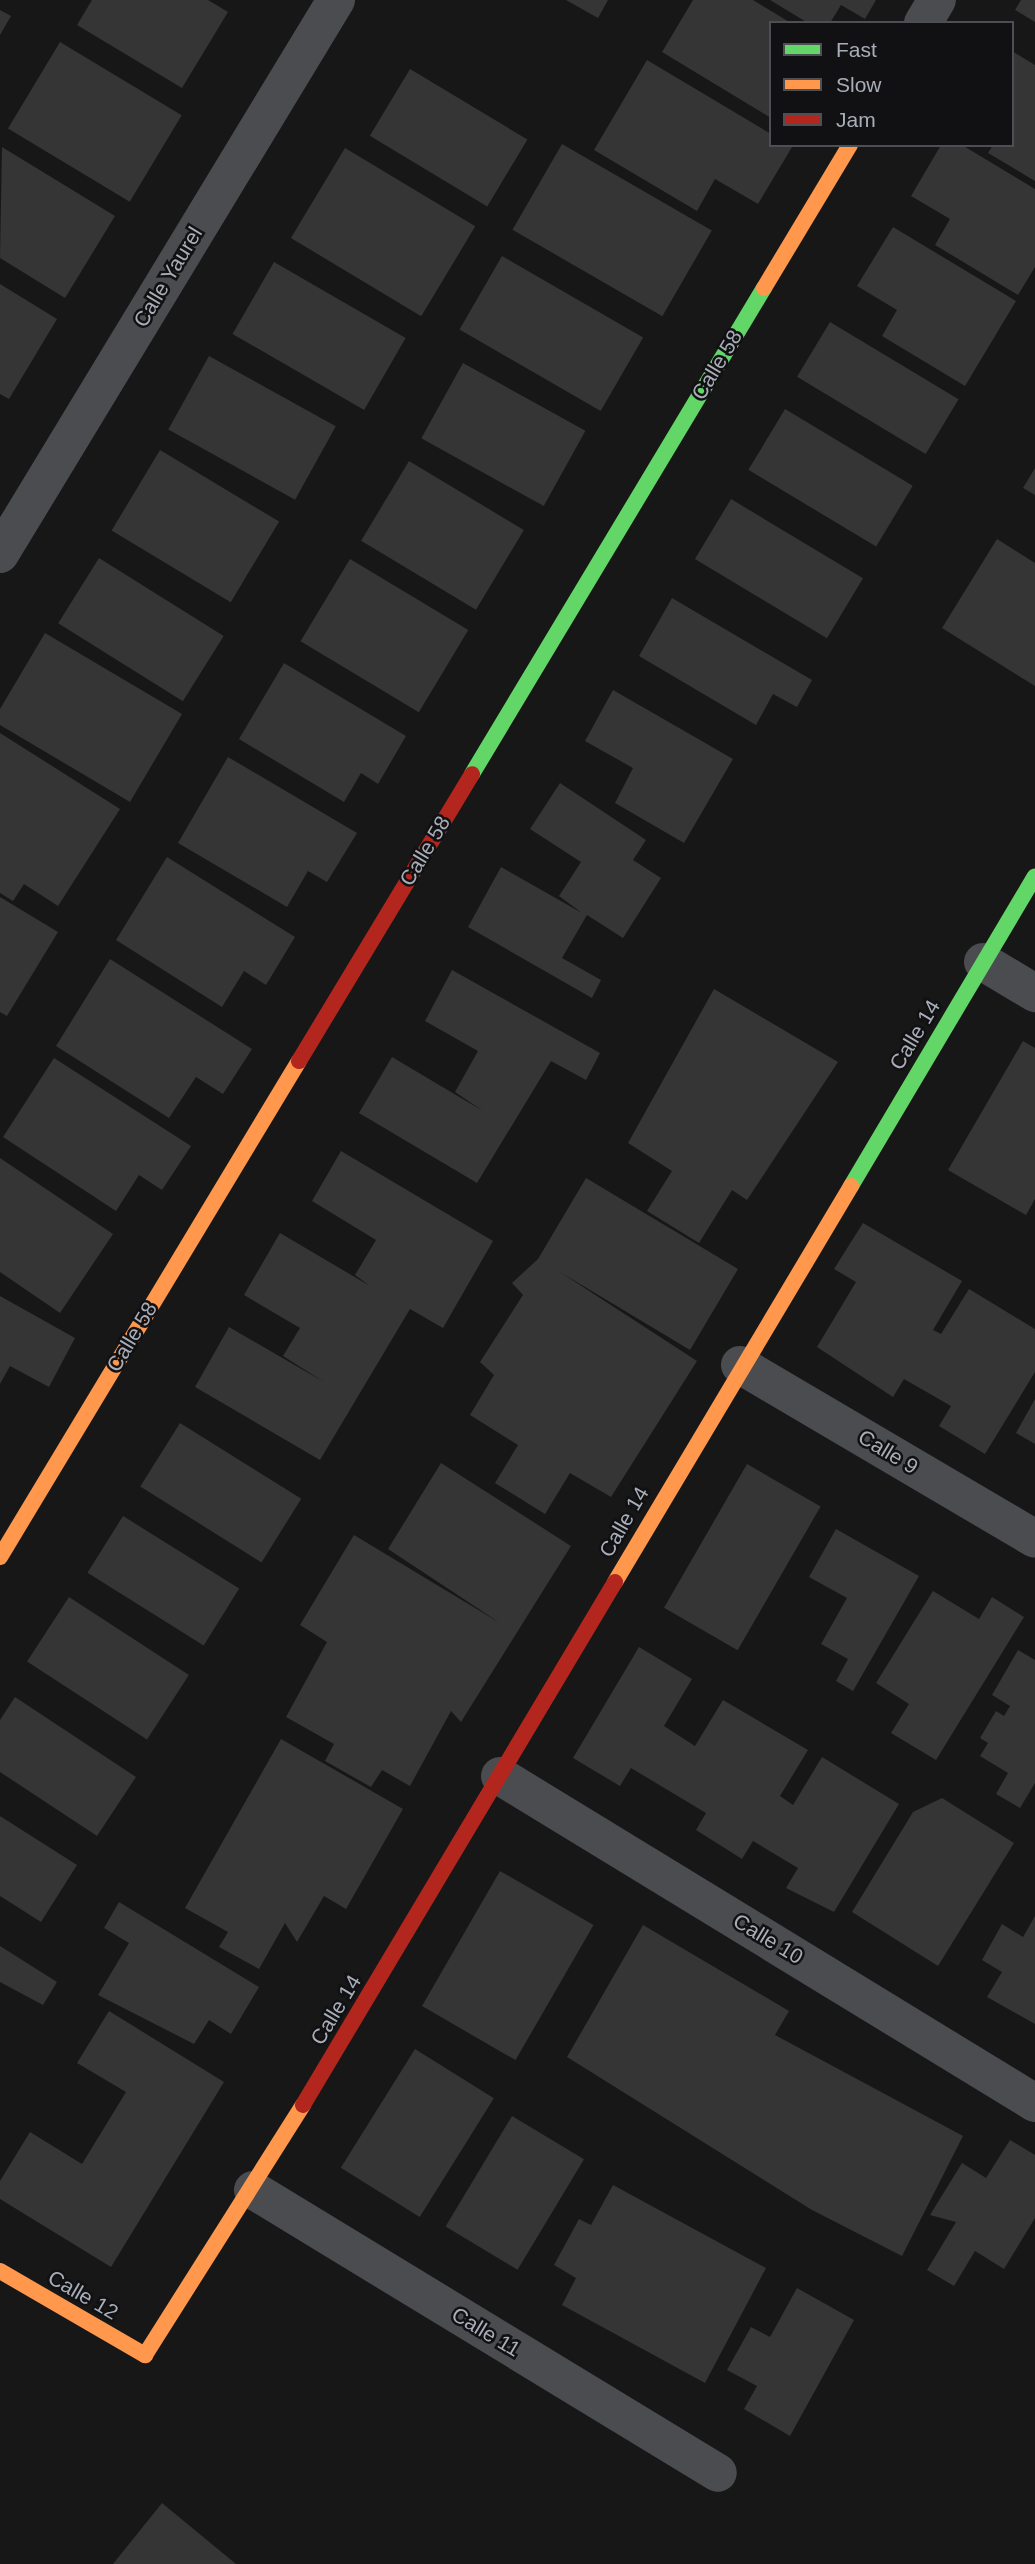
<!DOCTYPE html>
<html>
<head>
<meta charset="utf-8">
<style>
  body { margin:0 }
  #map { position:relative; width:1035px; height:2564px; overflow:hidden; background:#171717; font-family:Arial,sans-serif }
  div>[style] { position:absolute }
  .building>* { inset:0; background:#353536; transform-origin:0 0 }
  .street>* { height:38px; margin:-19px; padding:0 19px; transform-origin:19px; border-radius:19px; background:#4b4c50 }
  .fast>* { height:16px; margin:-8px; padding:0 8px; transform-origin:8px; border-radius:8px; background:#63d668 }
  .slow>* { height:16px; margin:-8px; padding:0 8px; transform-origin:8px; border-radius:8px; background:#ff974d }
  .jam>* { height:16px; margin:-8px; padding:0 8px; transform-origin:8px; border-radius:8px; background:#b3261e }
  span { translate:-50% -50%; white-space:nowrap; text-align:center; line-height:1.15; -webkit-text-stroke:5px #111113; paint-order:stroke }
  .street-label { font-size:21px; color:#a8adb8 }
  .legend { position:absolute; left:769px; top:21px; width:245px; height:126px; box-sizing:border-box; background:#111113; border:2px solid #4d4f55; margin:0; padding:9px 12px; list-style:none; font-size:21px; color:#a8adb8 }
  .legend li { display:flex; align-items:center; gap:14px; height:35px }
  .legend b { width:35px; border:2px solid #4d4f55 }
</style>
</head>
<body>
<div id="map">
  <div class="building">
    <i style="clip-path:polygon(92px 0,208px 0,228px 12px,182px 88px,77px 25px)"></i>
    <i style="clip-path:polygon(566px 0,608px 0,598px 18px)"></i>
    <i style="clip-path:polygon(693px 0,753px 0,791px 23px,771px 23px,771px 118px,662px 52px)"></i>
    <i style="clip-path:polygon(770px 0,876px 0,865px 19px,841px 5px,830px 23px,808px 23px)"></i>
    <i style="clip-path:polygon(1021px 0,1035px 0,1035px 22px,1015px 10px)"></i>
    <i style="clip-path:polygon(0 10px,11px 16px,0 35px)"></i>
    <i style="left:60px;top:42px;width:142px;height:101px;rotate:31deg"></i>
    <i style="clip-path:polygon(1012px 51px,1035px 65px,1035px 181px,988px 153px,993px 145px,1012px 145px)"></i>
    <i style="clip-path:polygon(647px 60px,771px 134px,771px 145px,792px 147px,758px 204px,715px 179px,697px 211px,594px 150px)"></i>
    <i style="left:410px;top:69px;width:137px;height:78px;rotate:31deg"></i>
    <i style="left:562px;top:144px;width:173px;height:99px;rotate:30deg"></i>
    <i style="clip-path:polygon(941px 145px,962px 145px,1035px 189px,1035px 267px,1018px 295px,935px 245px,950px 219px,911px 196px)"></i>
    <i style="clip-path:polygon(2px 147px,115px 216px,65px 298px,0 258px)"></i>
    <i style="left:345px;top:148px;width:152px;height:105px;rotate:31deg"></i>
    <i style="clip-path:polygon(893px 227px,1016px 301px,965px 386px,882px 336px,897px 310px,857px 286px)"></i>
    <i style="left:502px;top:256px;width:163px;height:85px;rotate:30deg"></i>
    <i style="left:274px;top:262px;width:152px;height:83px;rotate:30deg"></i>
    <i style="clip-path:polygon(0 284px,57px 319px,9px 399px,0 394px)"></i>
    <i style="left:830px;top:322px;width:150px;height:64px;rotate:31deg"></i>
    <i style="left:209px;top:356px;width:145px;height:84px;rotate:29deg"></i>
    <i style="left:463px;top:363px;width:140px;height:86px;rotate:29deg"></i>
    <i style="left:785px;top:409px;width:149px;height:71px;rotate:31deg"></i>
    <i style="left:160px;top:450px;width:139px;height:94px;rotate:31deg"></i>
    <i style="left:409px;top:461px;width:134px;height:93px;rotate:31deg"></i>
    <i style="clip-path:polygon(1035px 468px,1035px 495px,1023px 488px)"></i>
    <i style="left:731px;top:499px;width:154px;height:70px;rotate:31deg"></i>
    <i style="clip-path:polygon(997px 539px,1035px 563px,1035px 686px,942px 628px)"></i>
    <i style="left:99px;top:558px;width:147px;height:77px;rotate:32deg"></i>
    <i style="left:350px;top:559px;width:138px;height:96px;rotate:31deg"></i>
    <i style="clip-path:polygon(672px 598px,812px 680px,797px 707px,773px 694px,756px 725px,639px 656px)"></i>
    <i style="clip-path:polygon(45px 633px,182px 714px,130px 802px,0 725px,0 709px)"></i>
    <i style="clip-path:polygon(284px 663px,406px 736px,378px 784px,361px 773px,344px 802px,239px 739px)"></i>
    <i style="clip-path:polygon(613px 690px,733px 759px,684px 843px,615px 803px,633px 768px,585px 741px)"></i>
    <i style="clip-path:polygon(0 733px,120px 809px,58px 906px,24px 884px,13px 901px,0 893px)"></i>
    <i style="clip-path:polygon(228px 757px,357px 833px,327px 882px,308px 871px,287px 907px,178px 843px)"></i>
    <i style="clip-path:polygon(560px 783px,646px 840px,633px 860px,661px 878px,623px 938px,587px 915px,562px 958px,601px 980px,592px 998px,468px 927px,501px 867px,582px 913px,559px 896px,581px 862px,530px 829px)"></i>
    <i style="clip-path:polygon(167px 857px,295px 937px,266px 985px,244px 971px,222px 1007px,116px 940px)"></i>
    <i style="clip-path:polygon(0 897px,58px 932px,7px 1016px,0 1012px)"></i>
    <i style="clip-path:polygon(110px 959px,252px 1049px,223px 1094px,196px 1077px,169px 1118px,56px 1046px)"></i>
    <i style="clip-path:polygon(452px 970px,600px 1053px,586px 1080px,551px 1061px,477px 1183px,359px 1113px,392px 1057px,483px 1111px,455px 1092px,478px 1051px,425px 1021px)"></i>
    <i style="clip-path:polygon(714px 989px,838px 1062px,747px 1200px,732px 1190px,699px 1243px,647px 1211px,672px 1171px,628px 1143px)"></i>
    <i style="clip-path:polygon(1023px 1041px,1035px 1048px,1035px 1199px,1026px 1215px,948px 1170px)"></i>
    <i style="clip-path:polygon(54px 1058px,191px 1146px,162px 1190px,139px 1175px,116px 1211px,3px 1137px)"></i>
    <i style="clip-path:polygon(341px 1151px,493px 1241px,443px 1328px,410px 1309px,320px 1460px,195px 1387px,229px 1327px,324px 1382px,283px 1356px,300px 1328px,244px 1295px,280px 1233px,370px 1286px,355px 1275px,376px 1240px,312px 1201px)"></i>
    <i style="clip-path:polygon(0 1158px,113px 1234px,60px 1313px,0 1272px)"></i>
    <i style="clip-path:polygon(586px 1178px,738px 1269px,690px 1350px,560px 1272px,697px 1361px,611px 1497px,570px 1473px,545px 1514px,495px 1483px,518px 1445px,470px 1415px,494px 1375px,480px 1362px,523px 1295px,512px 1283px,538px 1259px)"></i>
    <i style="clip-path:polygon(863px 1223px,962px 1281px,933px 1330px,941px 1334px,969px 1289px,1035px 1329px,1035px 1372px,985px 1454px,939px 1426px,951px 1406px,904px 1379px,893px 1397px,817px 1347px,856px 1282px,834px 1269px)"></i>
    <i style="clip-path:polygon(0 1296px,75px 1338px,49px 1387px,10px 1366px,0 1384px)"></i>
    <i style="clip-path:polygon(1035px 1399px,1035px 1444px,1016px 1433px)"></i>
    <i style="left:180px;top:1423px;width:143px;height:75px;rotate:32deg"></i>
    <i style="clip-path:polygon(441px 1463px,571px 1546px,461px 1722px,451px 1711px,410px 1786px,382px 1770px,371px 1787px,325px 1761px,334px 1744px,286px 1717px,327px 1642px,300px 1625px,354px 1535px,500px 1623px,388px 1549px)"></i>
    <i style="left:747px;top:1464px;width:85px;height:166px;rotate:30deg"></i>
    <i style="left:123px;top:1516px;width:137px;height:67px;rotate:32deg"></i>
    <i style="clip-path:polygon(836px 1529px,919px 1576px,853px 1691px,836px 1681px,848px 1659px,821px 1644px,847px 1598px,809px 1577px)"></i>
    <i style="clip-path:polygon(933px 1591px,979px 1619px,992px 1597px,1024px 1617px,936px 1760px,891px 1733px,909px 1704px,876px 1683px)"></i>
    <i style="left:69px;top:1597px;width:143px;height:77px;rotate:33deg"></i>
    <i style="clip-path:polygon(639px 1647px,692px 1679px,664px 1726px,695px 1746px,723px 1700px,808px 1750px,780px 1796px,793px 1805px,822px 1757px,899px 1804px,834px 1912px,786px 1888px,798px 1868px,753px 1841px,742px 1859px,696px 1830px,706px 1813px,631px 1768px,620px 1786px,573px 1758px)"></i>
    <i style="clip-path:polygon(1018px 1650px,1035px 1660px,1035px 1783px,1020px 1808px,996px 1794px,1008px 1773px,980px 1756px,988px 1743px,980px 1738px,996px 1711px,1004px 1716px,1010px 1706px,992px 1695px)"></i>
    <i style="clip-path:polygon(15px 1697px,136px 1777px,97px 1836px,0 1772px,0 1720px)"></i>
    <i style="clip-path:polygon(281px 1739px,403px 1809px,346px 1909px,324px 1896px,297px 1942px,285px 1923px,259px 1969px,219px 1947px,228px 1932px,185px 1908px)"></i>
    <i style="clip-path:polygon(942px 1798px,1014px 1843px,938px 1966px,852px 1912px,913px 1812px)"></i>
    <i style="clip-path:polygon(0 1816px,77px 1865px,41px 1922px,0 1896px)"></i>
    <i style="left:500px;top:1871px;width:108px;height:156px;rotate:30deg"></i>
    <i style="clip-path:polygon(119px 1902px,259px 1987px,231px 2034px,209px 2020px,194px 2044px,98px 1995px,129px 1943px,104px 1928px)"></i>
    <i style="clip-path:polygon(1035px 1916px,1035px 2024px,987px 1997px,1002px 1972px,982px 1960px,1002px 1924px,1023px 1937px)"></i>
    <i style="clip-path:polygon(643px 1925px,789px 2011px,775px 2035px,963px 2136px,902px 2256px,812px 2210px,567px 2057px)"></i>
    <i style="clip-path:polygon(0 1946px,57px 1982px,43px 2005px,0 1982px)"></i>
    <i style="clip-path:polygon(109px 2011px,224px 2082px,111px 2267px,0 2199px,0 2181px,30px 2132px,82px 2164px,126px 2092px,77px 2063px)"></i>
    <i style="left:415px;top:2049px;width:93px;height:140px;rotate:32deg"></i>
    <i style="left:512px;top:2116px;width:84px;height:129px;rotate:31deg"></i>
    <i style="clip-path:polygon(1010px 2140px,1035px 2155px,1035px 2218px,1004px 2269px,975px 2251px,954px 2286px,927px 2270px,956px 2222px,930px 2215px,962px 2163px,986px 2178px)"></i>
    <i style="clip-path:polygon(613px 2185px,766px 2268px,705px 2383px,562px 2305px,576px 2278px,554px 2265px,579px 2219px,591px 2225px)"></i>
    <i style="clip-path:polygon(797px 2288px,854px 2320px,790px 2436px,744px 2409px,757px 2386px,727px 2370px,751px 2327px,770px 2337px)"></i>
    <i style="clip-path:polygon(162px 2503px,236px 2564px,113px 2564px)"></i>
  </div>
  <div class="street">
    <i style="left:923px;top:23px;width:27px;rotate:-59deg"></i>
    <i style="left:0;top:554px;width:648px;rotate:-58.76deg"></i>
    <i style="left:983px;top:962px;width:61px;rotate:30.8deg"></i>
    <i style="left:740px;top:1365px;width:342px;rotate:30.5deg"></i>
    <i style="left:500px;top:1776px;width:627px;rotate:31.43deg"></i>
    <i style="left:253px;top:2190px;width:544px;rotate:31.32deg"></i>
  </div>
  <div class="fast">
    <i style="left:472px;top:774px;width:567px;rotate:-59deg"></i>
    <i style="left:851px;top:1186px;width:360px;rotate:-59.3deg"></i>
  </div>
  <div class="slow">
    <i style="left:764px;top:288px;width:167px;rotate:-59deg"></i>
    <i style="left:0;top:1557px;width:579px;rotate:-58.92deg"></i>
    <i style="left:615px;top:1582px;width:461px;rotate:-59.2deg"></i>
    <i style="left:0;top:2271px;width:168px;rotate:30.1deg"></i>
    <i style="left:145px;top:2355px;width:296px;rotate:-57.7deg"></i>
  </div>
  <div class="jam">
    <i style="left:299px;top:1061px;width:335px;rotate:-58.9deg"></i>
    <i style="left:303px;top:2105px;width:609px;rotate:-59.18deg"></i>
  </div>
  <div class="street-label">
    <span style="left:168px;top:277px;rotate:-59deg">Calle Yaurel</span>
    <span style="left:717px;top:365px;rotate:-59deg">Calle 58</span>
    <span style="left:425px;top:851px;rotate:-59deg">Calle 58</span>
    <span style="left:915px;top:1035px;rotate:-59deg">Calle 14</span>
    <span style="left:132px;top:1337px;rotate:-59deg">Calle 58</span>
    <span style="left:888px;top:1452px;rotate:31deg">Calle 9</span>
    <span style="left:624px;top:1522px;rotate:-60deg">Calle 14</span>
    <span style="left:768px;top:1939px;rotate:31deg">Calle 10</span>
    <span style="left:336px;top:2010px;rotate:-59deg">Calle 14</span>
    <span style="left:83px;top:2295px;rotate:30deg">Calle 12</span>
    <span style="left:486px;top:2332px;rotate:31deg">Calle 11</span>
  </div>
  <ul class="legend">
  <li><b style="height:9px;background:#63d668"></b>Fast</li>
  <li><b style="height:9px;background:#ff974d"></b>Slow</li>
  <li><b style="height:9px;background:#b3261e"></b>Jam</li>
  </ul>
</div>
</body>
</html>
